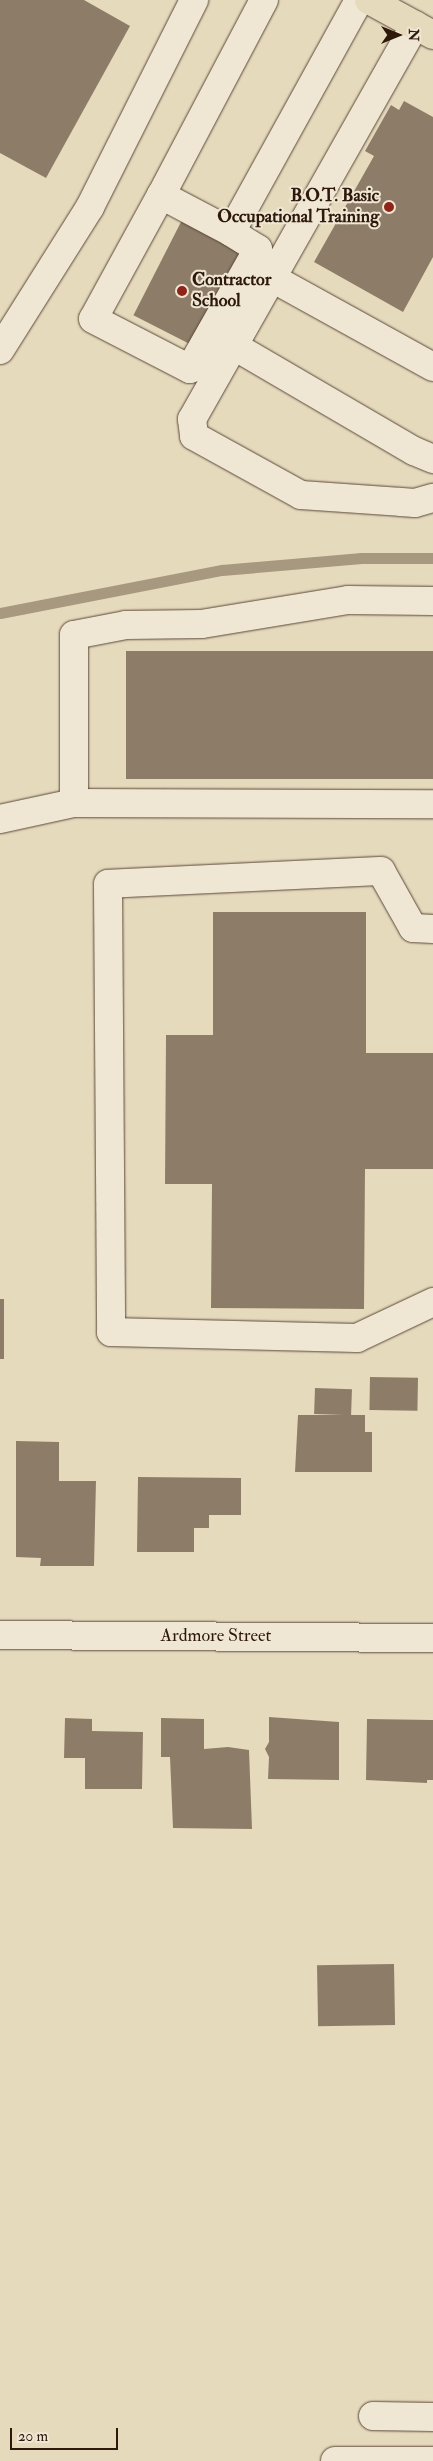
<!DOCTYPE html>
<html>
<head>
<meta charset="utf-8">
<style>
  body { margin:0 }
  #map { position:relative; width:433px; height:2461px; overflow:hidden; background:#e6dabd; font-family:"IM FELL Double Pica",serif }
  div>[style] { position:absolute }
  .stream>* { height:11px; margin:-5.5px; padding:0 5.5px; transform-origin:5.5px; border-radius:5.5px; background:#a79880 }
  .building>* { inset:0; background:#8d7d68; transform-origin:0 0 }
  .roads { filter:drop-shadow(0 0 1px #5b4838) drop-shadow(0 0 1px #5b4838) }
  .minor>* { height:28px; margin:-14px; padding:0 14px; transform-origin:14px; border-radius:14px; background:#efe7d4 }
  .major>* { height:28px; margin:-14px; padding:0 14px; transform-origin:14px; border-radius:14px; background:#e6dabd }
  .dots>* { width:14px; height:14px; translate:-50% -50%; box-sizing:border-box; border:2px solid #efe7d4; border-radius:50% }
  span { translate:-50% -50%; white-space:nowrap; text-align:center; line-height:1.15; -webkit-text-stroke:4px #efe7d4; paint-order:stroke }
  .poi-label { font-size:18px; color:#2d180b; font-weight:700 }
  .right { translate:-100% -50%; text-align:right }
  .left { translate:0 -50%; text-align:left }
  .street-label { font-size:18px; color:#2d180b }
  .north { position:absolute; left:373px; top:10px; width:50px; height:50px; -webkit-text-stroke:4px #efe7d4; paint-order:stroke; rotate:90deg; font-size:14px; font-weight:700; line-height:20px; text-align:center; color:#2d180b }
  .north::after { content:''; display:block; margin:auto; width:18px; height:22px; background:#2d180b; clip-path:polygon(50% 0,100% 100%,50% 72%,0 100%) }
  .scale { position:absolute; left:10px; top:2428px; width:108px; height:22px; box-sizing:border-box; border:2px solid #2d180b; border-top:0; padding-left:6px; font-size:15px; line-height:18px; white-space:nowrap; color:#2d180b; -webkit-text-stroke:4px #efe7d4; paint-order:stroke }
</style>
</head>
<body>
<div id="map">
  <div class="stream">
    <i style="left:0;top:613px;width:226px;rotate:-11deg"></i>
    <i style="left:222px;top:570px;width:140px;rotate:-4.9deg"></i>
    <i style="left:361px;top:558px;width:72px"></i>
  </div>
  <div class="building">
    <i style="clip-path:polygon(0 0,84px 0,130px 26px,46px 178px,0 153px)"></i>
    <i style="clip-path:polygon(404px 101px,433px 117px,433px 257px,403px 312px,314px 262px,374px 156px,365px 151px,391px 105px,399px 110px)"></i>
    <i style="left:182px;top:220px;width:72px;height:107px;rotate:27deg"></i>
    <i style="left:126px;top:651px;width:307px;height:128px"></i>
    <i style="clip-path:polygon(213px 912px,366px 912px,366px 1053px,433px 1053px,433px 1169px,365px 1169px,364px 1309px,211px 1308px,212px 1184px,165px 1184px,166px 1035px,213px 1035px)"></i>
    <i style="left:0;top:1299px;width:4px;height:60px"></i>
    <i style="left:370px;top:1377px;width:48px;height:33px;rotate:1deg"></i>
    <i style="left:315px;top:1388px;width:37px;height:26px;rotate:2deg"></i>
    <i style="clip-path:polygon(298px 1415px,365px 1415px,365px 1432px,372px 1432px,372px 1472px,295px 1472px)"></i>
    <i style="clip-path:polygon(16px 1441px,59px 1442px,59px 1481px,96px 1481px,94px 1566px,40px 1566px,41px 1558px,16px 1557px)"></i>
    <i style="clip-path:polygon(138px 1477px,241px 1478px,241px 1515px,209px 1515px,209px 1528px,194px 1528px,194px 1552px,137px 1552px)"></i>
    <i style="clip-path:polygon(269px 1717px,339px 1722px,339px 1780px,268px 1779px,269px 1757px,265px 1749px,269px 1742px)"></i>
    <i style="clip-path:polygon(65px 1718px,92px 1719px,92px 1731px,143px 1732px,142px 1789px,85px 1789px,85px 1758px,64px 1758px)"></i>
    <i style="clip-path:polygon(161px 1718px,204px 1719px,204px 1749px,228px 1747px,249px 1750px,252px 1829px,173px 1828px,170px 1757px,161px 1757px)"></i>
    <i style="clip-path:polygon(367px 1719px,433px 1720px,433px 1780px,427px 1780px,427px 1783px,366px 1780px)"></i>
    <i style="left:394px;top:1964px;width:61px;height:77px;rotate:89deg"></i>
  </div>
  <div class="roads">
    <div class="minor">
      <i style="left:264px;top:0;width:221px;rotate:117.8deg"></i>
      <i style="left:161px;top:195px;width:79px;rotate:27.9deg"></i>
      <i style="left:231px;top:232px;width:265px;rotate:-61.1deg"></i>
      <i style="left:415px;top:25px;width:453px;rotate:119.5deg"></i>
      <i style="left:192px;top:419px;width:17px;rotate:83deg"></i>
      <i style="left:194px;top:436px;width:122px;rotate:28.9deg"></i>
      <i style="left:301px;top:495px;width:114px;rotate:4deg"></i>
      <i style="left:415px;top:503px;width:19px;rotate:-16deg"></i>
      <i style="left:161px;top:195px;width:141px;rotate:118.7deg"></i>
      <i style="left:93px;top:319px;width:109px;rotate:27.3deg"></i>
      <i style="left:190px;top:369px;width:138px;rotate:-60.5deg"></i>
      <i style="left:258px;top:249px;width:32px;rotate:-148deg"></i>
      <i style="left:272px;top:278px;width:184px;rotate:28.9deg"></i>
      <i style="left:234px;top:346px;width:208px;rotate:30.3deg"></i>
      <i style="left:414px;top:451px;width:21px;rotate:23deg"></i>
      <i style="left:0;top:350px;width:169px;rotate:-57.8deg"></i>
      <i style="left:90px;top:207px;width:232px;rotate:-63.3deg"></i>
      <i style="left:433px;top:601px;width:85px;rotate:-179.3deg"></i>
      <i style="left:348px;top:600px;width:149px;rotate:170.7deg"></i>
      <i style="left:201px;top:624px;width:75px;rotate:179.2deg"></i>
      <i style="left:126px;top:625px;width:53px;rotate:169.1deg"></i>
      <i style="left:74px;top:635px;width:168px;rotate:90deg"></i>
      <i style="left:74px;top:803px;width:359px;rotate:0.2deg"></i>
      <i style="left:0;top:819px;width:76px;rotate:-12.2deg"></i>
      <i style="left:433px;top:929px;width:20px;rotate:-177deg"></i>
      <i style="left:413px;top:928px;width:65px;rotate:-119.3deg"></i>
      <i style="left:381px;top:871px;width:273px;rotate:177.3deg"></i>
      <i style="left:108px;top:884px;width:448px;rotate:89.6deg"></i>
      <i style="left:111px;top:1332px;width:246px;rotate:1.4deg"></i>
      <i style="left:357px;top:1338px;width:84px;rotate:-25.3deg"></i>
      <i style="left:0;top:1635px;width:433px;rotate:0.4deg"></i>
      <i style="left:373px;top:2416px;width:60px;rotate:1deg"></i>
      <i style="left:335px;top:2461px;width:98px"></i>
    </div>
    <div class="major">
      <i style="left:369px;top:0;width:73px;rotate:28.7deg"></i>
    </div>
  </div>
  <div class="dots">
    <i style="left:389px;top:207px;background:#8f2418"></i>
    <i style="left:182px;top:291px;background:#8f2418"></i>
  </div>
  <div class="poi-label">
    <span class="right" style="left:379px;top:207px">B.O.T. Basic<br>Occupational Training</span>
    <span class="left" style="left:192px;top:291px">Contractor<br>School</span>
  </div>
  <div class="street-label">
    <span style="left:216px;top:1636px">Ardmore Street</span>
  </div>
  <div class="north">N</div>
  <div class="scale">20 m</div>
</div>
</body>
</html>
